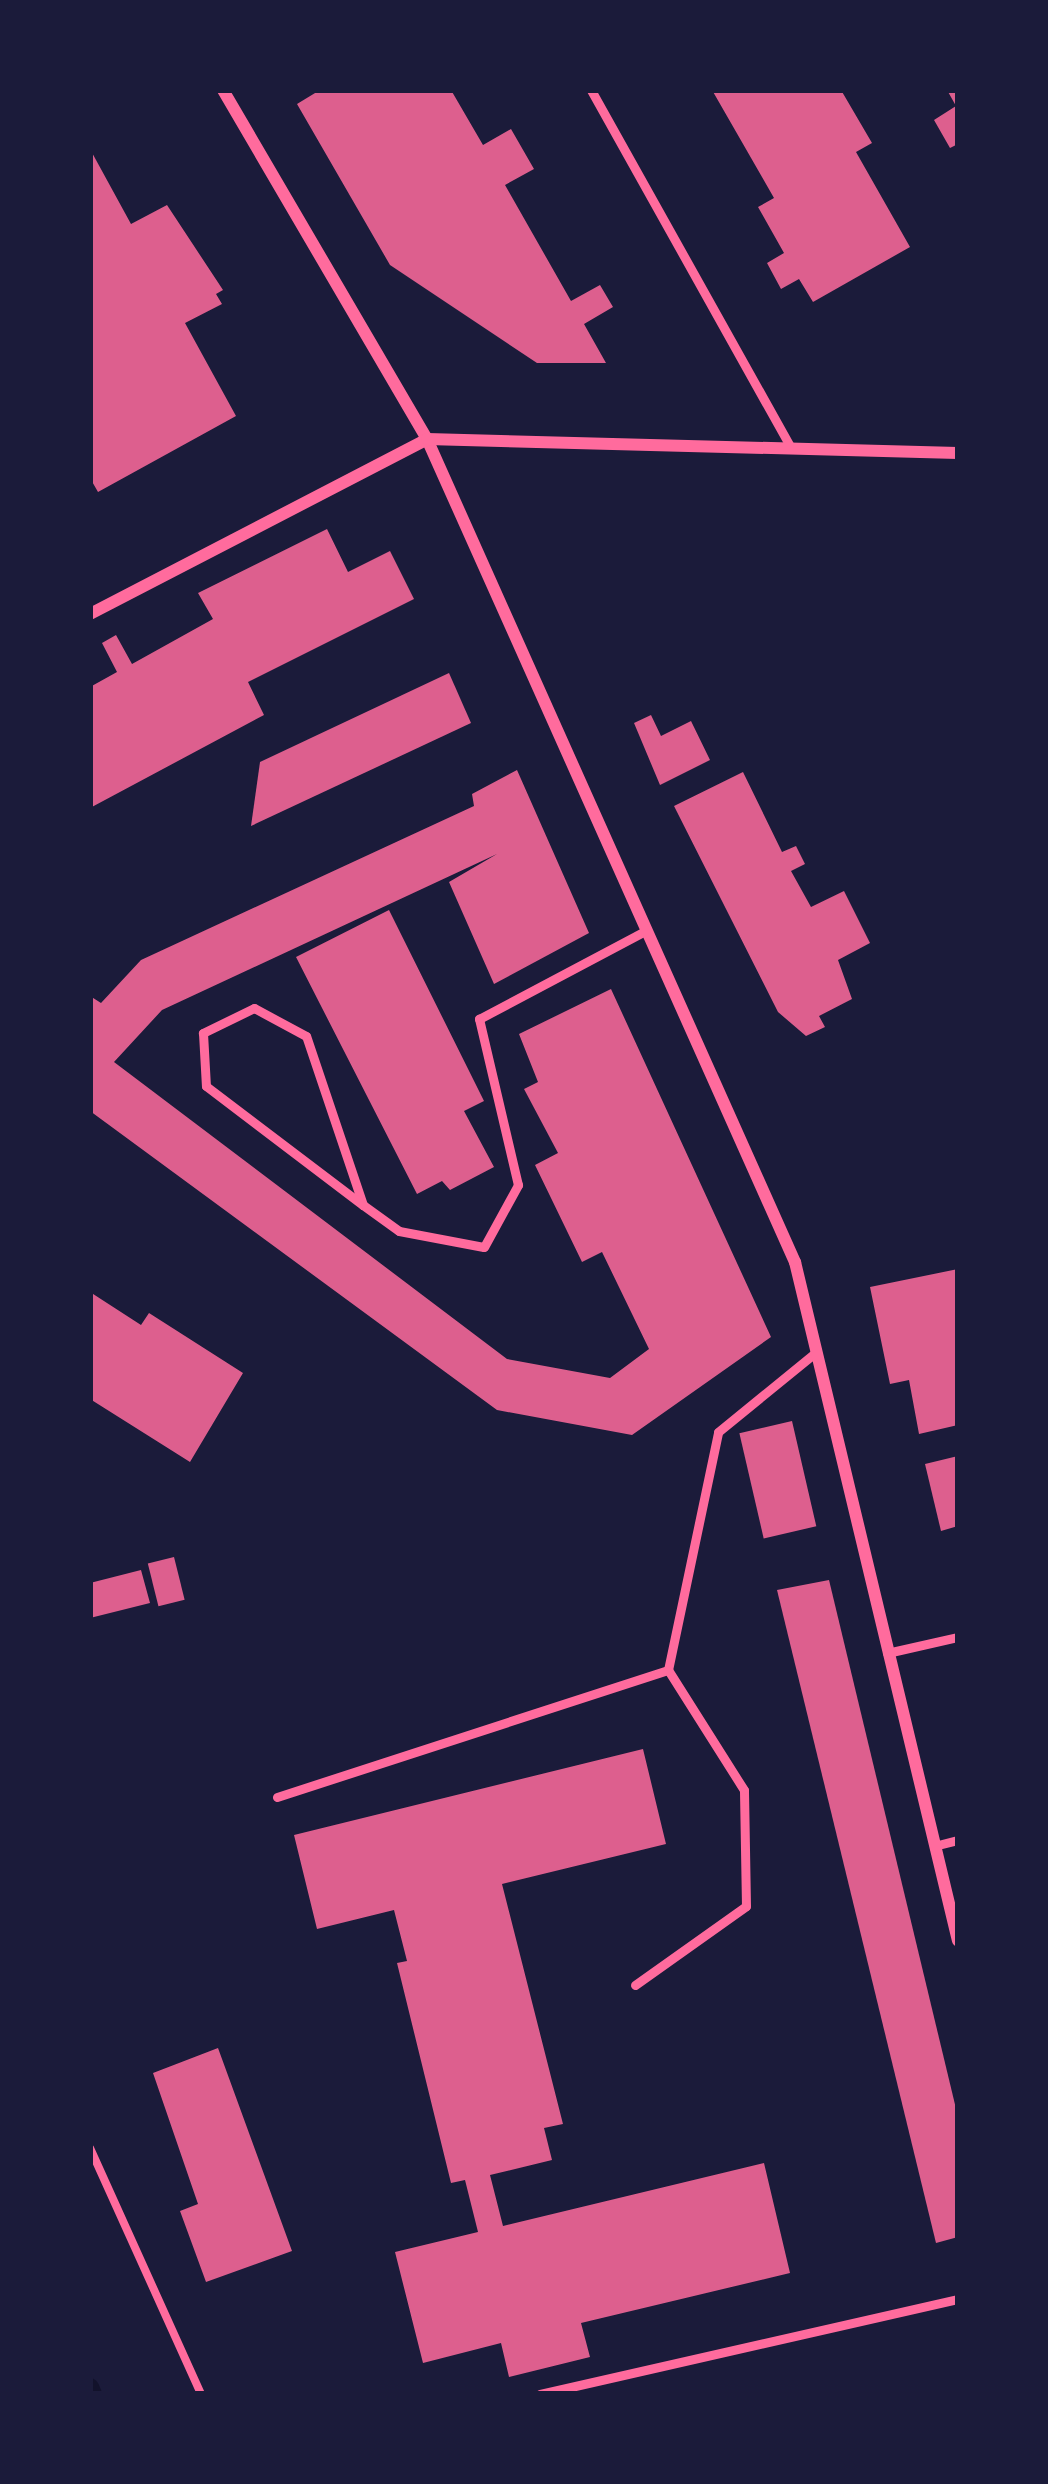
<!DOCTYPE html>
<html>
<head>
<meta charset="utf-8">
<style>
  body { margin:0 }
  #map { position:relative; width:1048px; height:2484px; overflow:hidden; background:#1b1b3a; font-family:"Public Sans",sans-serif }
  div>[style] { position:absolute }
  .stream>* { height:18px; margin:-9px; padding:0 9px; transform-origin:9px; border-radius:9px; background:#12122b }
  .building>* { inset:0; background:#dd5f8e; transform-origin:0 0 }
  .path>* { height:8px; margin:-4px; padding:0 4px; transform-origin:4px; border-radius:4px; background:#ff6b9d }
  .service>* { height:9px; margin:-4.5px; padding:0 4.5px; transform-origin:4.5px; border-radius:4.5px; background:#ff6b9d }
  .minor>* { height:12px; margin:-6px; padding:0 6px; transform-origin:6px; border-radius:6px; background:#ff6b9d }
  span { translate:-50% -50%; white-space:nowrap; text-align:center; line-height:1.15; -webkit-text-stroke:9px #1b1b3a; paint-order:stroke }
  .frame { position:absolute; inset:0; border:93px solid #1b1b3a; pointer-events:none }
</style>
</head>
<body>
<div id="map">
  <div class="stream">
    <i style="left:90px;top:2387px;width:8px;rotate:67deg"></i>
  </div>
  <div class="building">
    <i style="clip-path:polygon(320px 90px,451px 90px,483px 145px,511px 129px,534px 169px,505px 185px,571px 301px,600px 285px,613px 307px,584px 324px,606px 363px,537px 363px,390px 265px,297px 104px)"></i>
    <i style="clip-path:polygon(712px 90px,841px 90px,872px 143px,856px 152px,910px 247px,813px 302px,799px 279px,781px 289px,767px 263px,784px 253px,758px 207px,774px 198px)"></i>
    <i style="clip-path:polygon(947px 90px,958px 90px,958px 144px,950px 148px,934px 120px,956px 106px)"></i>
    <i style="clip-path:polygon(90px 149px,131px 224px,167px 205px,223px 290px,216px 294px,222px 304px,185px 323px,236px 416px,98px 492px,90px 478px)"></i>
    <i style="clip-path:polygon(327px 529px,348px 572px,390px 551px,414px 599px,248px 682px,264px 715px,90px 808px,90px 687px,117px 672px,102px 643px,116px 635px,132px 664px,213px 619px,198px 593px)"></i>
    <i style="clip-path:polygon(449px 673px,471px 723px,251px 826px,260px 762px)"></i>
    <i style="clip-path:polygon(651px 715px,661px 736px,691px 721px,710px 760px,660px 785px,634px 723px)"></i>
    <i style="clip-path:polygon(517px 770px,589px 933px,494px 984px,449px 882px,497px 854px,162px 1010px,114px 1062px,507px 1359px,610px 1378px,649px 1349px,602px 1252px,582px 1262px,535px 1165px,558px 1153px,524px 1089px,538px 1082px,519px 1034px,611px 989px,771px 1337px,632px 1435px,497px 1410px,90px 1111px,90px 996px,101px 1003px,141px 960px,474px 806px,472px 794px)"></i>
    <i style="clip-path:polygon(743px 772px,782px 852px,796px 846px,805px 864px,791px 871px,811px 907px,844px 891px,870px 943px,838px 960px,852px 999px,819px 1016px,825px 1027px,806px 1036px,778px 1012px,674px 806px)"></i>
    <i style="clip-path:polygon(389px 910px,484px 1101px,464px 1111px,494px 1167px,450px 1190px,442px 1181px,417px 1194px,296px 957px)"></i>
    <i style="clip-path:polygon(958px 1269px,958px 1425px,919px 1434px,909px 1380px,890px 1384px,870px 1287px)"></i>
    <i style="clip-path:polygon(90px 1292px,141px 1325px,149px 1313px,243px 1373px,190px 1462px,90px 1399px)"></i>
    <i style="left:792px;top:1421px;width:108px;height:54px;rotate:77deg"></i>
    <i style="clip-path:polygon(958px 1456px,958px 1526px,941px 1531px,925px 1464px)"></i>
    <i style="left:174px;top:1557px;width:44px;height:27px;rotate:76deg"></i>
    <i style="clip-path:polygon(141px 1570px,150px 1603px,90px 1618px,90px 1583px)"></i>
    <i style="clip-path:polygon(829px 1580px,958px 2117px,958px 2237px,936px 2243px,777px 1590px)"></i>
    <i style="clip-path:polygon(643px 1749px,666px 1844px,502px 1884px,563px 2124px,544px 2128px,552px 2160px,490px 2175px,503px 2226px,764px 2163px,790px 2273px,581px 2323px,590px 2357px,509px 2377px,501px 2343px,423px 2363px,395px 2252px,478px 2232px,465px 2180px,451px 2183px,397px 1963px,407px 1961px,394px 1910px,317px 1929px,294px 1835px)"></i>
    <i style="clip-path:polygon(218px 2048px,292px 2251px,206px 2282px,180px 2211px,198px 2204px,153px 2073px)"></i>
  </div>
  <div class="path">
    <i style="left:90px;top:2148px;width:270px;rotate:65.7deg"></i>
  </div>
  <div class="service">
    <i style="left:591px;top:90px;width:406px;rotate:60.8deg"></i>
    <i style="left:363px;top:1205px;width:178px;rotate:-108.6deg"></i>
    <i style="left:306px;top:1036px;width:59px;rotate:-151.7deg"></i>
    <i style="left:254px;top:1008px;width:57px;rotate:153.9deg"></i>
    <i style="left:203px;top:1033px;width:53px;rotate:86.8deg"></i>
    <i style="left:206px;top:1086px;width:197px;rotate:37.2deg"></i>
    <i style="left:363px;top:1205px;width:44px;rotate:35.8deg"></i>
    <i style="left:399px;top:1231px;width:86px;rotate:10.7deg"></i>
    <i style="left:484px;top:1247px;width:71px;rotate:-61.3deg"></i>
    <i style="left:518px;top:1185px;width:171px;rotate:-103.2deg"></i>
    <i style="left:479px;top:1019px;width:190px;rotate:-27.9deg"></i>
    <i style="left:887px;top:1653px;width:73px;rotate:-12.7deg"></i>
    <i style="left:277px;top:1797px;width:411px;rotate:-18deg"></i>
    <i style="left:934px;top:1846px;width:25px;rotate:-14deg"></i>
    <i style="left:635px;top:1985px;width:136px;rotate:-35.4deg"></i>
    <i style="left:746px;top:1906px;width:116px;rotate:-91deg"></i>
    <i style="left:744px;top:1790px;width:142px;rotate:-122.3deg"></i>
    <i style="left:668px;top:1670px;width:243px;rotate:-78.1deg"></i>
    <i style="left:718px;top:1432px;width:127px;rotate:-39.2deg"></i>
    <i style="left:540px;top:2394px;width:429px;rotate:-12.8deg"></i>
  </div>
  <div class="minor">
    <i style="left:223px;top:90px;width:404px;rotate:59.7deg"></i>
    <i style="left:427px;top:439px;width:902px;rotate:65.91deg"></i>
    <i style="left:795px;top:1262px;width:698px;rotate:76.5deg"></i>
    <i style="left:90px;top:614px;width:380px;rotate:-27.4deg"></i>
    <i style="left:427px;top:439px;width:531px;rotate:1.51deg"></i>
  </div>
  <div class="frame"></div>
</div>
</body>
</html>
